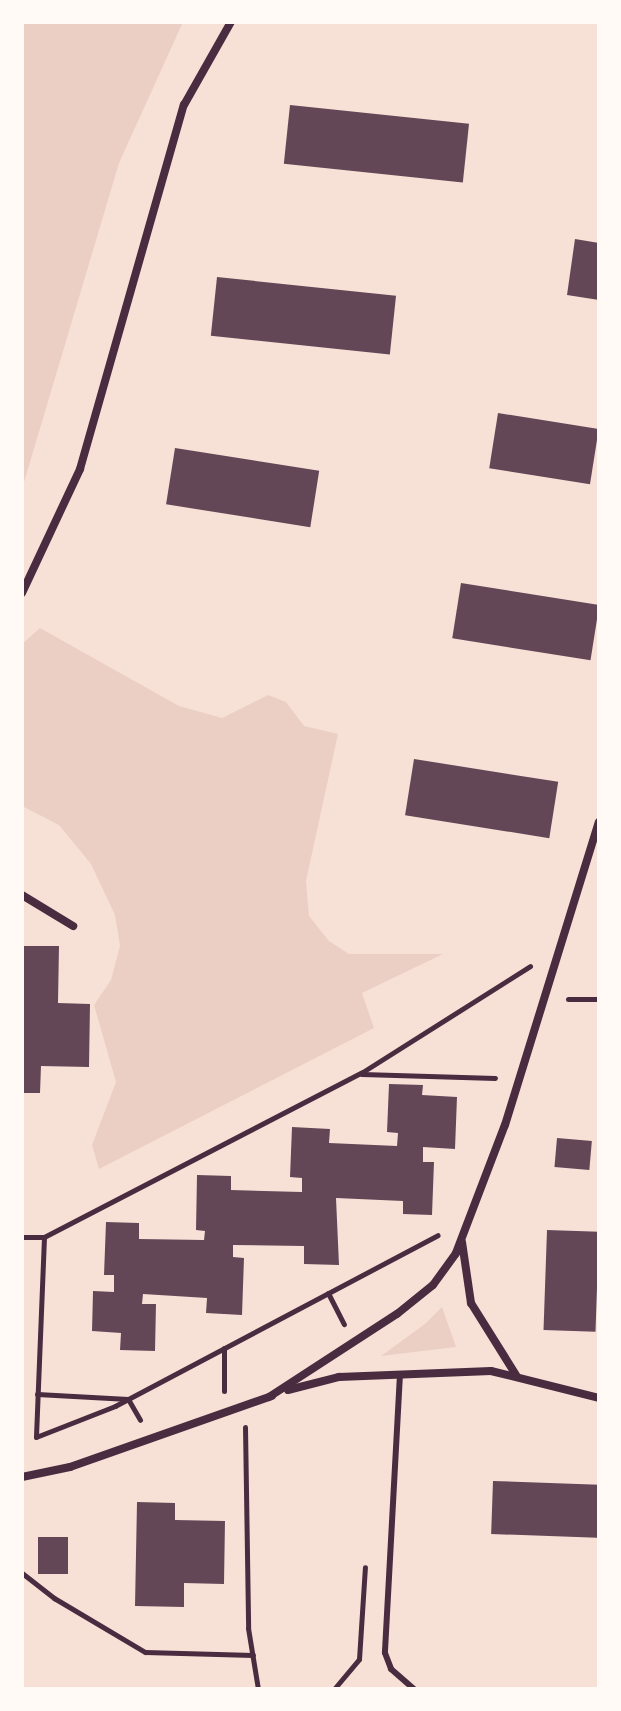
<!DOCTYPE html>
<html>
<head>
<meta charset="utf-8">
<style>
  body { margin:0 }
  #map { position:relative; width:621px; height:1711px; overflow:hidden; background:#f7e1d7; font-family:Figtree,sans-serif }
  div>[style] { position:absolute }
  .green>* { inset:0; background:#ebcfc5 }
  .building>* { inset:0; background:#644757; transform-origin:0 0 }
  .path>* { height:5px; margin:-2.5px; padding:0 2.5px; transform-origin:2.5px; border-radius:2.5px; background:#4a2c40 }
  .service>* { height:6px; margin:-3px; padding:0 3px; transform-origin:3px; border-radius:3px; background:#4a2c40 }
  .minor>* { height:8px; margin:-4px; padding:0 4px; transform-origin:4px; border-radius:4px; background:#4a2c40 }
  span { translate:-50% -50%; white-space:nowrap; text-align:center; line-height:1.15; -webkit-text-stroke:6px #fffaf5; paint-order:stroke }
  .frame { position:absolute; inset:0; border:24px solid #fffaf5; pointer-events:none }
</style>
</head>
<body>
<div id="map">
  <div class="green">
    <i style="clip-path:polygon(22px 22px,183px 22px,119px 163px,22px 489px)"></i>
    <i style="clip-path:polygon(40px 628px,179px 706px,222px 718px,268px 695px,286px 702px,304px 726px,338px 734px,306px 881px,309px 916px,329px 941px,349px 954px,443px 954px,362px 993px,374px 1028px,99px 1169px,92px 1145px,116px 1082px,94px 1005px,111px 980px,120px 946px,115px 915px,91px 864px,59px 825px,22px 806px,22px 644px)"></i>
    <i style="clip-path:polygon(442px 1307px,456px 1347px,381px 1356px,425px 1324px)"></i>
  </div>
  <div class="building">
    <i style="left:290px;top:105px;width:180px;height:59px;rotate:6deg"></i>
    <i style="clip-path:polygon(575px 239px,599px 243px,599px 300px,567px 295px)"></i>
    <i style="left:217px;top:277px;width:180px;height:59px;rotate:6deg"></i>
    <i style="left:498px;top:413px;width:102px;height:56px;rotate:9deg"></i>
    <i style="left:175px;top:448px;width:146px;height:57px;rotate:9deg"></i>
    <i style="left:461px;top:583px;width:140px;height:56px;rotate:9deg"></i>
    <i style="left:414px;top:759px;width:146px;height:57px;rotate:9deg"></i>
    <i style="clip-path:polygon(22px 946px,59px 946px,58px 1003px,90px 1004px,89px 1067px,41px 1066px,40px 1093px,22px 1093px)"></i>
    <i style="clip-path:polygon(389px 1084px,423px 1085px,422px 1095px,457px 1097px,455px 1149px,423px 1147px,423px 1162px,434px 1162px,432px 1215px,403px 1214px,403px 1201px,336px 1198px,339px 1265px,304px 1264px,304px 1246px,233px 1245px,233px 1257px,244px 1258px,242px 1315px,206px 1313px,207px 1298px,143px 1294px,142px 1304px,156px 1304px,155px 1351px,120px 1350px,121px 1333px,92px 1331px,93px 1291px,114px 1292px,114px 1275px,104px 1275px,106px 1222px,139px 1223px,139px 1239px,204px 1240px,205px 1231px,196px 1230px,197px 1175px,231px 1176px,231px 1190px,302px 1192px,302px 1178px,290px 1177px,292px 1127px,330px 1129px,329px 1143px,397px 1146px,398px 1133px,387px 1132px)"></i>
    <i style="left:557px;top:1138px;width:35px;height:29px;rotate:5deg"></i>
    <i style="left:547px;top:1230px;width:52px;height:100px;rotate:2deg"></i>
    <i style="left:493px;top:1481px;width:106px;height:53px;rotate:2deg"></i>
    <i style="clip-path:polygon(137px 1502px,175px 1503px,175px 1520px,225px 1521px,224px 1584px,184px 1583px,184px 1607px,135px 1606px)"></i>
    <i style="left:38px;top:1537px;width:30px;height:37px"></i>
  </div>
  <div class="path">
    <i style="left:568px;top:999px;width:31px"></i>
    <i style="left:362px;top:1074px;width:133px;rotate:1.7deg"></i>
    <i style="left:22px;top:1237px;width:22px"></i>
    <i style="left:44px;top:1237px;width:357px;rotate:-27.4deg"></i>
    <i style="left:361px;top:1073px;width:200px;rotate:-32.3deg"></i>
    <i style="left:44px;top:1237px;width:200px;rotate:92.3deg"></i>
    <i style="left:36px;top:1437px;width:85px;rotate:-21.4deg"></i>
    <i style="left:115px;top:1406px;width:365px;rotate:-27.9deg"></i>
    <i style="left:328px;top:1293px;width:35px;rotate:63deg"></i>
    <i style="left:224px;top:1391px;width:43px;rotate:-90deg"></i>
    <i style="left:37px;top:1394px;width:91px;rotate:3.1deg"></i>
    <i style="left:128px;top:1399px;width:24px;rotate:60deg"></i>
    <i style="left:245px;top:1427px;width:201px;rotate:89.1deg"></i>
    <i style="left:248px;top:1628px;width:62px;rotate:80.7deg"></i>
    <i style="left:22px;top:1573px;width:41px;rotate:38deg"></i>
    <i style="left:54px;top:1598px;width:106px;rotate:30.7deg"></i>
    <i style="left:145px;top:1652px;width:108px;rotate:1.6deg"></i>
    <i style="left:334px;top:1689px;width:39px;rotate:-50deg"></i>
    <i style="left:359px;top:1659px;width:92px;rotate:-86.3deg"></i>
  </div>
  <div class="service">
    <i style="left:400px;top:1374px;width:279px;rotate:93.1deg"></i>
    <i style="left:385px;top:1653px;width:17px;rotate:69deg"></i>
    <i style="left:391px;top:1669px;width:30px;rotate:41deg"></i>
  </div>
  <div class="minor">
    <i style="left:22px;top:593px;width:137px;rotate:-64.9deg"></i>
    <i style="left:80px;top:469px;width:379px;rotate:-74.1deg"></i>
    <i style="left:184px;top:105px;width:95px;rotate:-60.5deg"></i>
    <i style="left:22px;top:895px;width:60px;rotate:31.3deg"></i>
    <i style="left:462px;top:1242px;width:62px;rotate:81.6deg"></i>
    <i style="left:471px;top:1303px;width:85px;rotate:58deg"></i>
    <i style="left:288px;top:1390px;width:53px;rotate:-14.3deg"></i>
    <i style="left:339px;top:1377px;width:152px;rotate:-2.3deg"></i>
    <i style="left:491px;top:1371px;width:111px;rotate:14deg"></i>
    <i style="left:269px;top:1397px;width:153px;rotate:-33deg"></i>
    <i style="left:397px;top:1314px;width:46px;rotate:-38.9deg"></i>
    <i style="left:433px;top:1285px;width:39px;rotate:-54deg"></i>
    <i style="left:456px;top:1253px;width:137px;rotate:-69.1deg"></i>
    <i style="left:505px;top:1125px;width:317px;rotate:-72.8deg"></i>
    <i style="left:22px;top:1477px;width:49px;rotate:-11.8deg"></i>
    <i style="left:70px;top:1467px;width:214px;rotate:-19.4deg"></i>
  </div>
  <div class="frame"></div>
</div>
</body>
</html>
